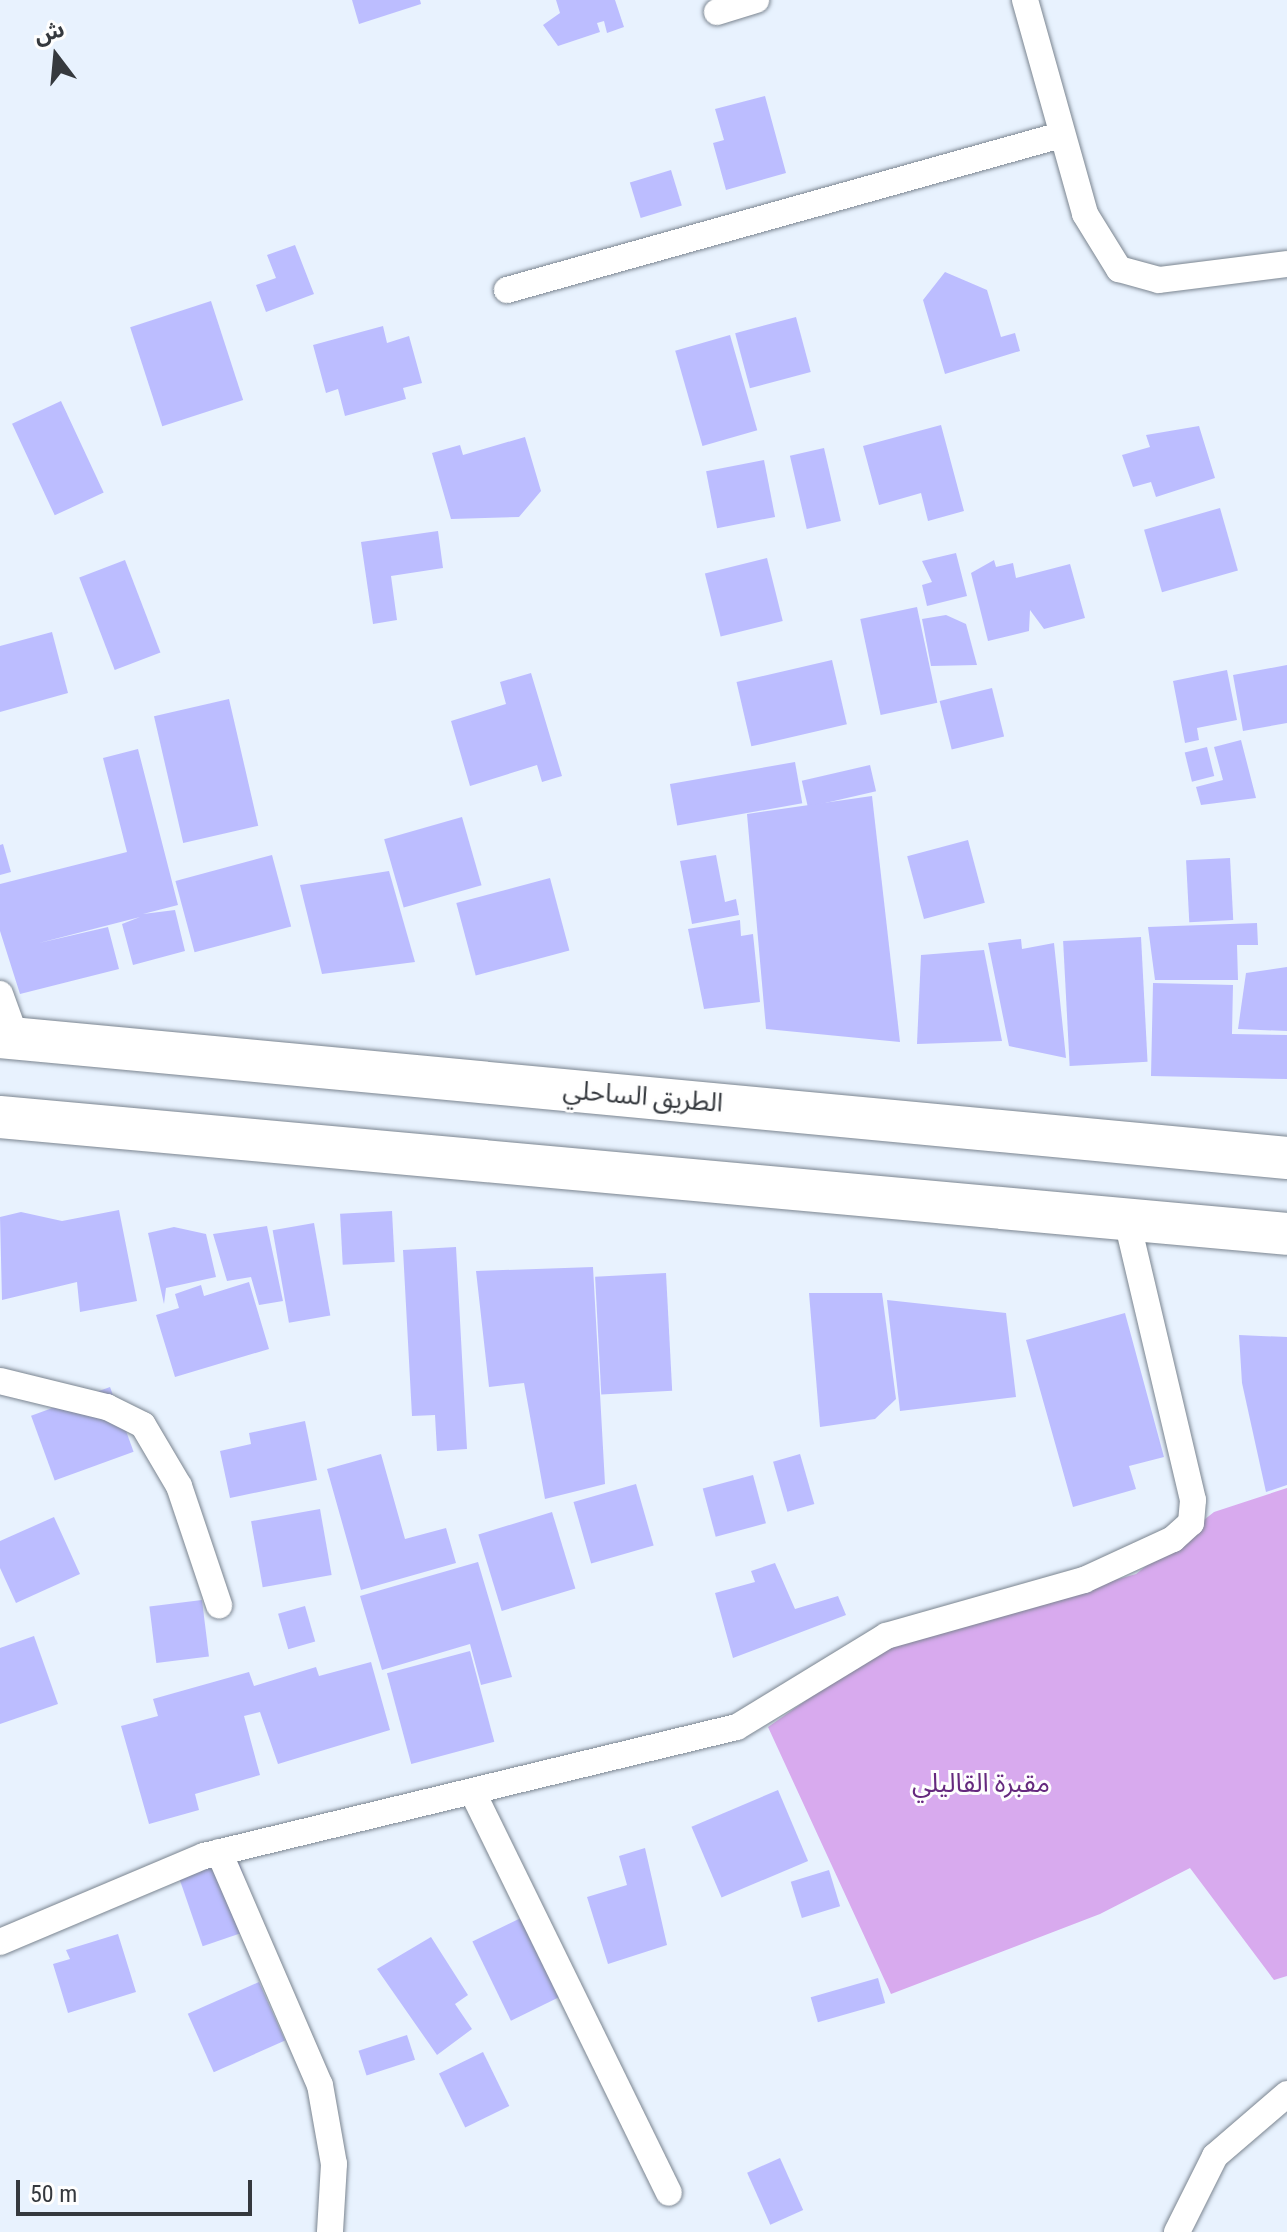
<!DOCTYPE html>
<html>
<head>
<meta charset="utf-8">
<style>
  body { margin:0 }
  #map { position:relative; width:1287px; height:2232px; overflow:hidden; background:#e8f2fe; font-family:"Roboto Condensed","Noto Sans Arabic",sans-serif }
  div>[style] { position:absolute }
  .green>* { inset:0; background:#d8aaee }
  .building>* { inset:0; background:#bcbdff; transform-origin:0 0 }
  .roads { filter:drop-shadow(0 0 2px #7b8590) drop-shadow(0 0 2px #7b8590) }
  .minor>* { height:26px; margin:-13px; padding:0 13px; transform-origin:13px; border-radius:13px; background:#fff }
  .trunk>* { height:42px; margin:-21px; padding:0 21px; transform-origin:21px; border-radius:21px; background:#fff }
  span { translate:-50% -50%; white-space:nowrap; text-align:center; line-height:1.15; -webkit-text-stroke:6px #fefefe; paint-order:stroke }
  .street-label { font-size:26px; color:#35393e }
  .park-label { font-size:26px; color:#65297e }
  .north { position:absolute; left:16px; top:16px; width:80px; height:80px; -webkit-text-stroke:6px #fefefe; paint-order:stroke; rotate:344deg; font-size:22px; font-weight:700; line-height:32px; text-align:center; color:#35393e }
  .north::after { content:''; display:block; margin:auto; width:28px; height:36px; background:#35393e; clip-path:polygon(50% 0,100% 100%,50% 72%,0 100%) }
  .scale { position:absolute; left:16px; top:2180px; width:236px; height:36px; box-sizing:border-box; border:4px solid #35393e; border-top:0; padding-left:10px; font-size:24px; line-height:28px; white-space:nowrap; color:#35393e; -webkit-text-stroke:6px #fefefe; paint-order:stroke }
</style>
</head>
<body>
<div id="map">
  <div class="green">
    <i style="clip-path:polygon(1287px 1488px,1287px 1976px,1274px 1980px,1190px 1868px,1100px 1914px,891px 1994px,768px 1727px,884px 1646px,1136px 1574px,1214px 1512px)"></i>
  </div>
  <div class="building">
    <i style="clip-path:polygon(352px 0,420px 0,421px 4px,359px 24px)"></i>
    <i style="clip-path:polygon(556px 0,615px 0,624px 27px,607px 33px,604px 21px,597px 23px,600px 32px,558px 46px,543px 25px,560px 13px)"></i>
    <i style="clip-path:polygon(765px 96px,786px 173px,726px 190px,713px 143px,724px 140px,715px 109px)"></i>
    <i style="left:671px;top:170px;width:37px;height:43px;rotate:73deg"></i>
    <i style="clip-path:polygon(295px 245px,314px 294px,266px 312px,256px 285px,276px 278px,267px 255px)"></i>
    <i style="clip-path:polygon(945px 272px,987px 290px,1001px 337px,1015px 333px,1020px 351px,945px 374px,923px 300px)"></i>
    <i style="left:211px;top:301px;width:104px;height:85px;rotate:72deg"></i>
    <i style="left:796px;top:317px;width:57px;height:63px;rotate:75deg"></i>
    <i style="clip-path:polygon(383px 326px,387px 343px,409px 336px,422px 383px,403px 388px,406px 399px,345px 416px,338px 389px,326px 393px,313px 345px)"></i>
    <i style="left:730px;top:335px;width:99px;height:57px;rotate:74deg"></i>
    <i style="left:61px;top:401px;width:101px;height:54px;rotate:65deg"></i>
    <i style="clip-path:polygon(941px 425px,964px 511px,928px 521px,921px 493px,879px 505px,863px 446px)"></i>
    <i style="clip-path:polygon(1199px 426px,1215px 478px,1156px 497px,1151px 482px,1133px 487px,1122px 455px,1150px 447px,1146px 435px)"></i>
    <i style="clip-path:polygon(525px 437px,541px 491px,519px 517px,451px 519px,432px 453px,460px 445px,463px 455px)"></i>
    <i style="left:824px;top:448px;width:75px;height:35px;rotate:77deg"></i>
    <i style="left:764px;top:460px;width:58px;height:59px;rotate:79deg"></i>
    <i style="left:1220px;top:508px;width:65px;height:79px;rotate:74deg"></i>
    <i style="clip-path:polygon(438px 531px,443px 568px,391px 576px,397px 620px,373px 624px,361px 542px)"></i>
    <i style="clip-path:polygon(956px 553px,967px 596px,927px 606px,922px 585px,932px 582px,922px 561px)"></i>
    <i style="left:767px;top:558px;width:65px;height:64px;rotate:76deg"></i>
    <i style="left:125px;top:560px;width:99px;height:49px;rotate:69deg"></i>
    <i style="clip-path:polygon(994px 560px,996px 567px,1013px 563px,1016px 578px,1070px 564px,1085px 618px,1044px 629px,1030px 610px,1029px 631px,988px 641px,971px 573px)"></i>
    <i style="left:917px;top:607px;width:98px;height:58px;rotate:78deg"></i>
    <i style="clip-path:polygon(946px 615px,966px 624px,977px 665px,931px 666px,922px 619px)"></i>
    <i style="clip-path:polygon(52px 632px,68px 693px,0 712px,0 646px)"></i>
    <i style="left:832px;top:660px;width:66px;height:98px;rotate:77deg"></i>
    <i style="clip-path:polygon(1287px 665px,1287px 723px,1243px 731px,1233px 675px)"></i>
    <i style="clip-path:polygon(1227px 670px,1237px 720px,1197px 728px,1199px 740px,1185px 743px,1173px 681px)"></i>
    <i style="clip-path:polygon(531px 673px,562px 776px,542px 782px,537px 765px,470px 786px,451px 721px,506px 704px,500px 682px)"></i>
    <i style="left:992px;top:688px;width:50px;height:54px;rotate:76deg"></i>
    <i style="left:229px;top:699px;width:130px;height:77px;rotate:77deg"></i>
    <i style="clip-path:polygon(1241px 740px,1256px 798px,1201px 805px,1196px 787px,1223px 780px,1214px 747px)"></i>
    <i style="left:1207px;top:747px;width:30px;height:23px;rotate:76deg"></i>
    <i style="clip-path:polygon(138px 749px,178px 905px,143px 914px,175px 910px,185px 951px,133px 965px,122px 924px,140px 917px,39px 943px,108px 927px,119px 969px,20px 994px,0 931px,0 884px,127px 852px,103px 758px)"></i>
    <i style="left:795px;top:762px;width:42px;height:127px;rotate:80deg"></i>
    <i style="left:870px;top:765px;width:27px;height:70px;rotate:77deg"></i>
    <i style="clip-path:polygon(872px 796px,900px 1042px,766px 1029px,747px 814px)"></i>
    <i style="left:462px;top:817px;width:71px;height:81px;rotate:74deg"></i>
    <i style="left:968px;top:840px;width:65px;height:63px;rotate:75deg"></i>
    <i style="clip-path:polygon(3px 844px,11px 872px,0 875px,0 845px)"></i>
    <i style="left:272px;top:855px;width:74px;height:100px;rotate:75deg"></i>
    <i style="clip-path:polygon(716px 855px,725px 902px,736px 899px,739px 915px,692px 924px,680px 861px)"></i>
    <i style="left:1230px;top:858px;width:62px;height:44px;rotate:87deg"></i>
    <i style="clip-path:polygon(389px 871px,415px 962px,322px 974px,300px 885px)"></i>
    <i style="left:550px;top:878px;width:75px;height:97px;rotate:75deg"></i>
    <i style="clip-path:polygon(740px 920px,741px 936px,753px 934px,760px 1002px,704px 1009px,688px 929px)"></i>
    <i style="clip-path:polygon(1257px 923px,1258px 945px,1237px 945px,1238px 980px,1155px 980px,1148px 927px)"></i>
    <i style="left:1141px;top:937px;width:125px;height:78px;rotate:87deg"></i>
    <i style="clip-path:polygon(1021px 939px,1022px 949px,1054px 943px,1066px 1058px,1009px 1046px,988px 943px)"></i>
    <i style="clip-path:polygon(984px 950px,1002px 1041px,917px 1044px,921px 955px)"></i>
    <i style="clip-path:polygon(1287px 967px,1287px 1031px,1238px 1029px,1246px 973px)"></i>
    <i style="clip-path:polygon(1153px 983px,1233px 985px,1232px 1034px,1287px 1035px,1287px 1079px,1151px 1076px)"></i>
    <i style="clip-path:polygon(119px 1210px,137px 1301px,80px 1312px,77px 1282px,2px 1300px,0 1217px,21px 1212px,62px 1221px)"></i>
    <i style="left:392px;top:1211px;width:51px;height:52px;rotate:87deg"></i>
    <i style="left:314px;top:1223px;width:94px;height:42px;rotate:80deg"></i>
    <i style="clip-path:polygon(267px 1226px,283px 1301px,259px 1305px,251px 1277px,227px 1281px,213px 1234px)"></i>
    <i style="clip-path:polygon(174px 1227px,206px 1234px,216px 1277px,166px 1288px,164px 1304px,148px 1233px)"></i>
    <i style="clip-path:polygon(456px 1247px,467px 1449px,437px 1451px,435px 1415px,412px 1416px,403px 1250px)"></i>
    <i style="clip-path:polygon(593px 1267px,605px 1484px,545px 1499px,524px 1383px,489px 1387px,476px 1271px)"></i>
    <i style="left:666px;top:1273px;width:118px;height:71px;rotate:87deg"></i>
    <i style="clip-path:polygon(249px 1282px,269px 1349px,175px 1377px,156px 1315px,179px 1308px,175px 1294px,201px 1285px,204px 1296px)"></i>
    <i style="clip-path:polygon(809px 1293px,882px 1293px,896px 1399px,875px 1419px,820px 1427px)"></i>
    <i style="clip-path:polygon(887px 1300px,1006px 1313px,1016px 1397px,900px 1411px)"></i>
    <i style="clip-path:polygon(1125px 1313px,1164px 1457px,1129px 1466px,1136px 1489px,1073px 1507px,1026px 1340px)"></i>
    <i style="clip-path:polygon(1239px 1335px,1287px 1337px,1287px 1485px,1266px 1492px,1242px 1383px)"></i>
    <i style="left:110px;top:1387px;width:69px;height:84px;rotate:70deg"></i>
    <i style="clip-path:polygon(305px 1421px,317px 1480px,230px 1498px,220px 1451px,251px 1444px,249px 1433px)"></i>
    <i style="clip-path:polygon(381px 1454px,405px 1539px,446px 1528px,456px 1563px,361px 1590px,327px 1469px)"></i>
    <i style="left:800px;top:1454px;width:52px;height:28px;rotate:74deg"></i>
    <i style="left:753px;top:1475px;width:50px;height:52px;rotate:75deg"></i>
    <i style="left:636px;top:1484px;width:64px;height:65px;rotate:74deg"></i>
    <i style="left:320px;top:1509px;width:67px;height:70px;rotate:80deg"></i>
    <i style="left:552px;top:1512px;width:80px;height:77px;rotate:73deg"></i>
    <i style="clip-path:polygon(54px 1517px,80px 1574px,16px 1603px,0 1568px,0 1541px)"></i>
    <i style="clip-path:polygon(478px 1562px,512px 1677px,481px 1685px,470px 1644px,382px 1670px,360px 1596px)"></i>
    <i style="clip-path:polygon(775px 1563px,795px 1609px,838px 1596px,846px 1615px,733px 1658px,715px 1593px,755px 1582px,751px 1571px)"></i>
    <i style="left:202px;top:1600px;width:57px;height:53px;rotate:83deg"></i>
    <i style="left:305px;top:1606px;width:37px;height:28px;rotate:74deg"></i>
    <i style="clip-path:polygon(34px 1636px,58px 1704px,0 1724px,0 1648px)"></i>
    <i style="left:470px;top:1651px;width:94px;height:86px;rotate:75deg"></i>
    <i style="clip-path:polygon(371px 1662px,390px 1730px,278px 1764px,260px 1712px,244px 1716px,260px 1775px,195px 1794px,199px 1810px,149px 1824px,121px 1726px,158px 1716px,153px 1699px,249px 1672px,254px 1686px,316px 1667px,319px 1676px)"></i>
    <i style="left:778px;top:1790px;width:77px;height:94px;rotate:67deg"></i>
    <i style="left:232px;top:1841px;width:90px;height:62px;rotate:71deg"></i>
    <i style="clip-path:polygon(645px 1848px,667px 1945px,608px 1964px,587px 1897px,627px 1885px,619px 1856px)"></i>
    <i style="left:829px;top:1870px;width:38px;height:40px;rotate:73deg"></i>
    <i style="left:529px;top:1914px;width:88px;height:63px;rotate:64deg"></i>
    <i style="clip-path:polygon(118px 1934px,136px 1992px,68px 2013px,53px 1964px,70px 1959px,66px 1950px)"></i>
    <i style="clip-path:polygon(431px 1937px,468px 1995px,455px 2004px,472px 2029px,437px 2055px,377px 1969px)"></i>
    <i style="left:878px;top:1978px;width:26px;height:70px;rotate:74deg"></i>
    <i style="left:259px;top:1982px;width:64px;height:78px;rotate:66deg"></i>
    <i style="left:407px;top:2035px;width:26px;height:51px;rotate:72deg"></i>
    <i style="left:483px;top:2052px;width:60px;height:49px;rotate:64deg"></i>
    <i style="left:780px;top:2158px;width:57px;height:36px;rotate:66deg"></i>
  </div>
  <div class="roads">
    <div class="minor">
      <i style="left:1025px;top:0;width:222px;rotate:74.3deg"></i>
      <i style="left:1085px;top:214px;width:65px;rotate:58.3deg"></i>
      <i style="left:1119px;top:269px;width:41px;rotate:15.4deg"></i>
      <i style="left:1159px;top:280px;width:129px;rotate:-7.1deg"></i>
      <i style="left:717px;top:12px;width:41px;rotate:-17.1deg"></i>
      <i style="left:507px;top:290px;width:575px;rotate:-15.63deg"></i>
      <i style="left:0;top:994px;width:47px;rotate:70deg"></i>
      <i style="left:0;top:1381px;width:110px;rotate:13.7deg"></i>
      <i style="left:107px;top:1407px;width:40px;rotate:26.6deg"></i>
      <i style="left:143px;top:1425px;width:71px;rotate:59.5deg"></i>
      <i style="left:179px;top:1486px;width:126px;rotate:71.4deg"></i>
      <i style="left:473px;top:1793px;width:445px;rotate:63.9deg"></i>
      <i style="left:219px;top:1852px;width:254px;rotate:66.6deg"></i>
      <i style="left:320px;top:2085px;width:80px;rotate:80deg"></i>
      <i style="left:334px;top:2164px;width:68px;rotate:93.4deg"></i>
      <i style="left:0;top:1942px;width:221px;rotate:-22.9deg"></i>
      <i style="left:204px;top:1856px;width:548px;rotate:-13.61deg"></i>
      <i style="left:737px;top:1727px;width:175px;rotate:-31.4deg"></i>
      <i style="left:886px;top:1636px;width:206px;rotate:-15.8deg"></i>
      <i style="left:1084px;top:1580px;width:98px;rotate:-24.7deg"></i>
      <i style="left:1173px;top:1539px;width:24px;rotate:-42deg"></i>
      <i style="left:1191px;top:1523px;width:23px;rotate:-85deg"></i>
      <i style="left:1193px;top:1500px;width:287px;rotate:-103.3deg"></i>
      <i style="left:1177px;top:2232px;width:85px;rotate:-63.4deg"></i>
      <i style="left:1215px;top:2156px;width:95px;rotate:-40.7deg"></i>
    </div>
    <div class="trunk">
      <i style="left:0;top:1037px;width:1293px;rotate:5.37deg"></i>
      <i style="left:0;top:1117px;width:1292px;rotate:5.19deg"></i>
    </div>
  </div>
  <div class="street-label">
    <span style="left:643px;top:1097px;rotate:5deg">الطريق الساحلي</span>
  </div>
  <div class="park-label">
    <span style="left:981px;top:1784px">مقبرة القاليلي</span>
  </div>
  <div class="north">ش</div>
  <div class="scale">50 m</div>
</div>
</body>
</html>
